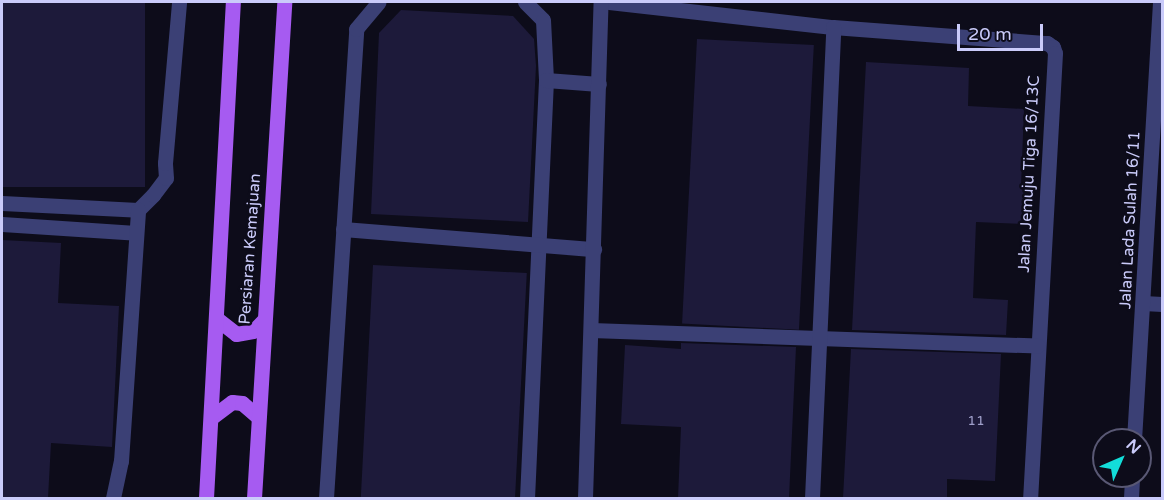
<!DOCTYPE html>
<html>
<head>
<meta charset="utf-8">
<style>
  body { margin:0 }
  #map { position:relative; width:1164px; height:500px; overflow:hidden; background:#0d0c1a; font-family:"Varela Round",sans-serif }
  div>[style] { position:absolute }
  .building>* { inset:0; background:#1d1a3a; transform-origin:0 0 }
  .minor>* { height:15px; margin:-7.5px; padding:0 7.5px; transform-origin:7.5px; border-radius:7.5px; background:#3b4075 }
  .major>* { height:15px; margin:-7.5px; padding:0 7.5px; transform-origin:7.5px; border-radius:7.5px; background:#a65bf1 }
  span { translate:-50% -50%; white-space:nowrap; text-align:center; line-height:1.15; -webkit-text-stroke:5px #0d0c1a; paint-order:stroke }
  .number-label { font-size:14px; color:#9f9fca }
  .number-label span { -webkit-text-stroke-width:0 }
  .street-label { font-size:16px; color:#cacbfa }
  .frame { position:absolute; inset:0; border:3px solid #cacbfa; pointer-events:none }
  .north { position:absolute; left:1092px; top:428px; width:60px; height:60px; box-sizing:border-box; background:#0d0c1a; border:2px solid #595874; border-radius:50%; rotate:45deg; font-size:16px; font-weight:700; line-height:24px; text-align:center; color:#cacbfa }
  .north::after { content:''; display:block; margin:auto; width:21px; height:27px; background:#13ddd9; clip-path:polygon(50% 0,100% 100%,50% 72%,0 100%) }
  .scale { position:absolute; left:957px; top:24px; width:86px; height:27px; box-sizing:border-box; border:3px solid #cacbfa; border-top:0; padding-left:8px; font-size:18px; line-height:21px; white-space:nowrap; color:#cacbfa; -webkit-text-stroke:4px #0d0c1a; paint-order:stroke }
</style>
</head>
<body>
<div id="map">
  <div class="building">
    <i style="left:2px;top:2px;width:143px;height:185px"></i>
    <i style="clip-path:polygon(401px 10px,513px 16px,534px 39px,536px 66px,528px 222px,371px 214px,379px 33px)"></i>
    <i style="left:697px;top:39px;width:117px;height:285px;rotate:3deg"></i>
    <i style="clip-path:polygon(866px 62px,969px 68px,968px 106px,1024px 109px,1021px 186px,1024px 186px,1023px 224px,976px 222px,973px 298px,1008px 300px,1006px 335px,852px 330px)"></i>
    <i style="clip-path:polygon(2px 240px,61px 243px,58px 303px,119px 306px,112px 447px,51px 443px,48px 498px,2px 497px)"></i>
    <i style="left:373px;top:265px;width:154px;height:233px;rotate:3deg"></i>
    <i style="clip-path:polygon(681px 343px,796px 347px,789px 498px,678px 498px,681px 427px,621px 424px,625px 345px,681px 349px)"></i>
    <i style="clip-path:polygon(851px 349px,1001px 354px,995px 481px,947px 479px,947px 498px,843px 498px)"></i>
  </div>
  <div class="minor">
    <i style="left:525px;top:2px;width:25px;rotate:45deg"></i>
    <i style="left:543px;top:20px;width:60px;rotate:87.1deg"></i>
    <i style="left:546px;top:80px;width:418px;rotate:92.6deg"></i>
    <i style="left:609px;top:2px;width:225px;rotate:6.4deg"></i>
    <i style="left:833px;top:27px;width:215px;rotate:4.3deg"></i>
    <i style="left:1047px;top:43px;width:7px;rotate:34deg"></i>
    <i style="left:1053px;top:47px;width:6px;rotate:72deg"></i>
    <i style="left:1055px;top:53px;width:446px;rotate:93.2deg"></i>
    <i style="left:546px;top:80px;width:53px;rotate:4.3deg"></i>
    <i style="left:2px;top:203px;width:136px;rotate:2.9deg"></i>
    <i style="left:138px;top:210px;width:21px;rotate:-45deg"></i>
    <i style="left:153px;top:195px;width:21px;rotate:-53deg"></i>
    <i style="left:166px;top:178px;width:15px;rotate:-94deg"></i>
    <i style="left:165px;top:163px;width:162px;rotate:-85deg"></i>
    <i style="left:2px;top:224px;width:134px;rotate:3.8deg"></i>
    <i style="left:343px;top:229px;width:252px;rotate:4.6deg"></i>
    <i style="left:1143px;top:303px;width:19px;rotate:3deg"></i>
    <i style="left:591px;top:330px;width:447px;rotate:2deg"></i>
    <i style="left:1134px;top:440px;width:439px;rotate:-86.6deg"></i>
    <i style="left:113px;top:498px;width:38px;rotate:-78deg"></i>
    <i style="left:121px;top:461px;width:252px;rotate:-86.1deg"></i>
    <i style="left:326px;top:498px;width:470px;rotate:-86.3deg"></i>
    <i style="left:356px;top:29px;width:35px;rotate:-50deg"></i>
    <i style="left:585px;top:498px;width:496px;rotate:-88.2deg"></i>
    <i style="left:812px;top:498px;width:471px;rotate:-87.4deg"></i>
    <i style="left:1131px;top:498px;width:22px;rotate:-87deg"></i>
  </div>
  <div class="major">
    <i style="left:217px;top:319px;width:24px;rotate:38deg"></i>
    <i style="left:236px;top:334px;width:17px;rotate:-10deg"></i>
    <i style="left:253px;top:331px;width:14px;rotate:-45deg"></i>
    <i style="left:212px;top:417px;width:25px;rotate:-37deg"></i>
    <i style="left:232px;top:402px;width:10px;rotate:6deg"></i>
    <i style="left:242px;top:403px;width:20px;rotate:41deg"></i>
    <i style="left:206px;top:498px;width:497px;rotate:-86.9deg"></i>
    <i style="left:254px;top:498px;width:497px;rotate:-86.5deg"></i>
  </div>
  <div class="number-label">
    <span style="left:976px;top:421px">11</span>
  </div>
  <div class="street-label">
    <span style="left:1029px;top:174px;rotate:-87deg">Jalan Jemuju Tiga 16/13C</span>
    <span style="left:1130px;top:220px;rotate:-87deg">Jalan Lada Sulah 16/11</span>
    <span style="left:250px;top:249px;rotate:-86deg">Persiaran Kemajuan</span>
  </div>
  <div class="frame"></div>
  <div class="north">N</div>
  <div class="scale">20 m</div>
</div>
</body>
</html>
